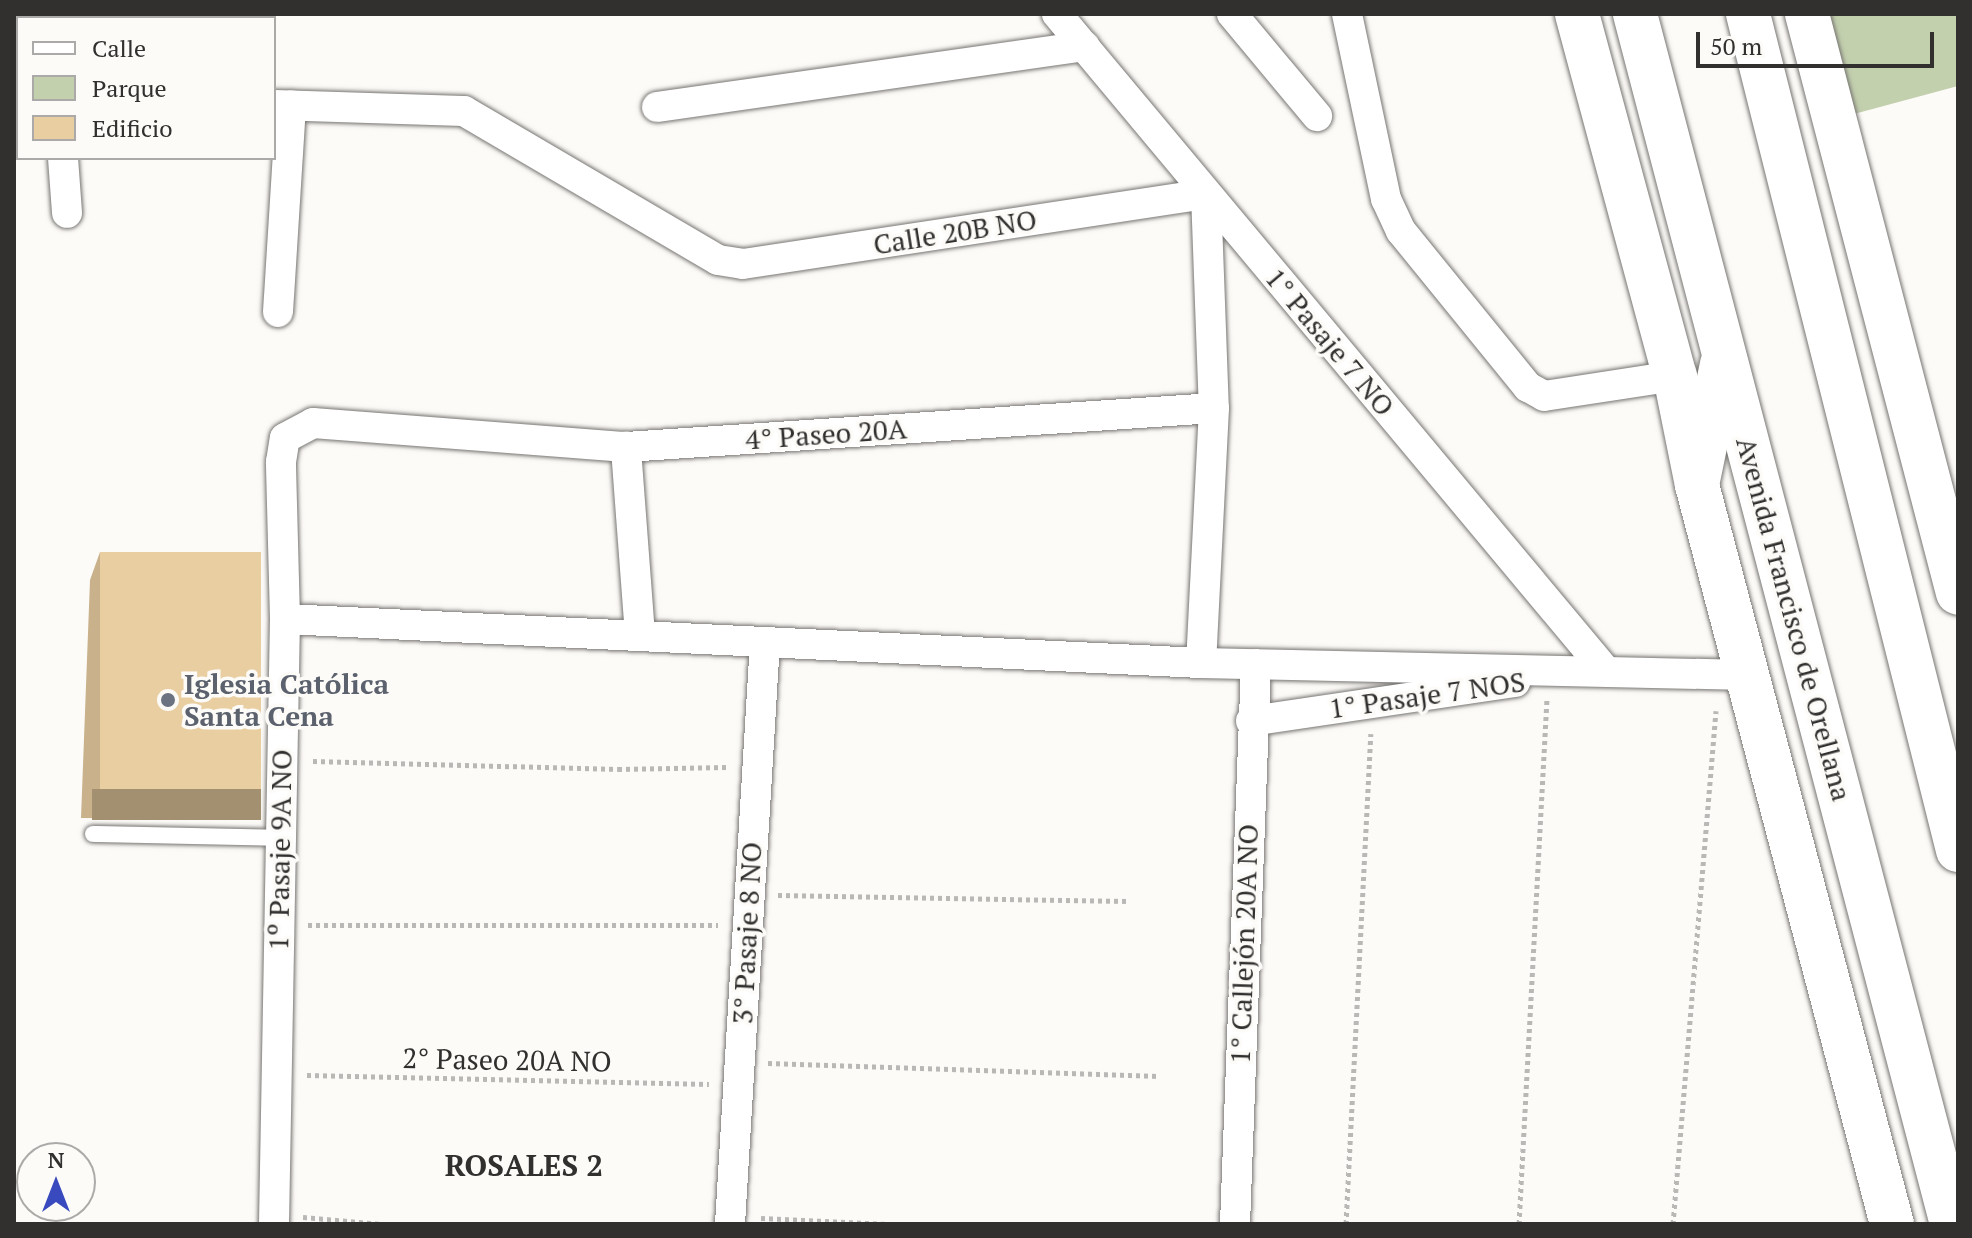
<!DOCTYPE html>
<html>
<head>
<meta charset="utf-8">
<style>
  body { margin:0 }
  #map { position:relative; width:1972px; height:1238px; overflow:hidden; background:#fdfbf8; font-family:"PT Serif",serif }
  div>[style] { position:absolute }
  .green>* { inset:0; background:#c3d0ae }
  .path>* { height:5px; margin-top:-2.5px; transform-origin:0; background:repeating-linear-gradient(90deg,#bab8b6 0 4px,transparent 0 8px) }
  .roads { filter:drop-shadow(0 0 2px #777572) drop-shadow(0 0 2px #777572) }
  .lane>* { height:16px; margin:-8px; padding:0 8px; transform-origin:8px; border-radius:8px; background:#fff }
  .street>* { height:30px; margin:-15px; padding:0 15px; transform-origin:15px; border-radius:15px; background:#fff }
  .primary>* { height:44px; margin:-22px; padding:0 22px; transform-origin:22px; border-radius:22px; background:#fff }
  .highway>* { height:44px; margin:-22px; padding:0 22px; transform-origin:22px; border-radius:22px; background:#fff }
  .wall>* { inset:0; background:#c8b18b }
  .shaded-wall>* { inset:0; background:#a39071; transform-origin:0 0 }
  .building>* { inset:0; background:#e9cea2; transform-origin:0 0 }
  .dots>* { width:22px; height:22px; translate:-50% -50%; box-sizing:border-box; border:4px solid #fdfbf8; border-radius:50% }
  span { translate:-50% -50%; white-space:nowrap; text-align:center; line-height:1.15; -webkit-text-stroke:7px #fdfbf8; paint-order:stroke }
  .street-label { font-size:28px; color:#31302f }
  .worship-label { font-size:28px; color:#5b616d; font-weight:700 }
  .left { translate:0 -50%; text-align:left }
  .neighbourhood-label { font-size:30px; color:#31302f; font-weight:700 }
  .frame { position:absolute; inset:0; border:16px solid #31302f; pointer-events:none }
  .legend { position:absolute; left:16px; top:16px; width:260px; height:144px; box-sizing:border-box; background:#fdfbf8; border:2px solid #abaaa8; margin:0; padding:10px 14px; list-style:none; font-size:24px; color:#31302f }
  .legend li { display:flex; align-items:center; gap:16px; height:40px }
  .legend b { width:40px; border:2px solid #abaaa8 }
  .north { position:absolute; left:16px; top:1142px; width:80px; height:80px; box-sizing:border-box; background:#fdfbf8; border:2px solid #abaaa8; border-radius:50%; rotate:0deg; font-size:22px; font-weight:700; line-height:32px; text-align:center; color:#31302f }
  .north::after { content:''; display:block; margin:auto; width:28px; height:36px; background:#384abd; clip-path:polygon(50% 0,100% 100%,50% 72%,0 100%) }
  .scale { position:absolute; left:1696px; top:32px; width:238px; height:36px; box-sizing:border-box; border:4px solid #31302f; border-top:0; padding-left:10px; font-size:24px; line-height:28px; white-space:nowrap; color:#31302f; -webkit-text-stroke:6px #fdfbf8; paint-order:stroke }
</style>
</head>
<body>
<div id="map">
  <div class="green">
    <i style="clip-path:polygon(1827px 14px,1958px 14px,1958px 86px,1854px 114px)"></i>
  </div>
  <div class="path">
    <i style="left:313px;top:761px;width:305px;rotate:1.5deg"></i>
    <i style="left:618px;top:769px;width:109px;rotate:-1.1deg"></i>
    <i style="left:778px;top:895px;width:350px;rotate:1deg"></i>
    <i style="left:308px;top:925px;width:410px"></i>
    <i style="left:768px;top:1063px;width:391px;rotate:1.9deg"></i>
    <i style="left:307px;top:1075px;width:402px;rotate:1.3deg"></i>
    <i style="left:303px;top:1217px;width:79px;rotate:5.1deg"></i>
    <i style="left:761px;top:1218px;width:127px;rotate:2.7deg"></i>
    <i style="left:1346px;top:1224px;width:491px;rotate:-87.1deg"></i>
    <i style="left:1519px;top:1224px;width:527px;rotate:-86.95deg"></i>
    <i style="left:1673px;top:1224px;width:515px;rotate:-85.21deg"></i>
  </div>
  <div class="roads">
    <div class="lane">
      <i style="left:93px;top:834px;width:187px;rotate:1.2deg"></i>
    </div>
    <div class="street">
      <i style="left:1057px;top:14px;width:853px;rotate:50.13deg"></i>
      <i style="left:1232px;top:14px;width:133px;rotate:50.2deg"></i>
      <i style="left:1347px;top:14px;width:189px;rotate:78.1deg"></i>
      <i style="left:1386px;top:199px;width:35px;rotate:65deg"></i>
      <i style="left:1401px;top:231px;width:201px;rotate:50.9deg"></i>
      <i style="left:1528px;top:387px;width:18px;rotate:29deg"></i>
      <i style="left:1544px;top:396px;width:133px;rotate:-8.7deg"></i>
      <i style="left:14px;top:101px;width:4px"></i>
      <i style="left:274px;top:105px;width:190px;rotate:1.8deg"></i>
      <i style="left:464px;top:111px;width:294px;rotate:30.4deg"></i>
      <i style="left:718px;top:260px;width:25px;rotate:9deg"></i>
      <i style="left:743px;top:264px;width:468px;rotate:-8.6deg"></i>
      <i style="left:1206px;top:194px;width:214px;rotate:87.9deg"></i>
      <i style="left:1214px;top:408px;width:255px;rotate:92.9deg"></i>
      <i style="left:657px;top:107px;width:432px;rotate:-8.1deg"></i>
      <i style="left:63px;top:158px;width:55px;rotate:85.8deg"></i>
      <i style="left:278px;top:312px;width:207px;rotate:-86.4deg"></i>
      <i style="left:285px;top:619px;width:917px;rotate:2.75deg"></i>
      <i style="left:1201px;top:663px;width:546px;rotate:1.26deg"></i>
      <i style="left:640px;top:635px;width:189px;rotate:-94.3deg"></i>
      <i style="left:626px;top:447px;width:589px;rotate:-3.79deg"></i>
      <i style="left:1251px;top:721px;width:267px;rotate:-8.4deg"></i>
      <i style="left:274px;top:1224px;width:605px;rotate:-88.96deg"></i>
      <i style="left:285px;top:619px;width:157px;rotate:-91.5deg"></i>
      <i style="left:281px;top:462px;width:24px;rotate:-81deg"></i>
      <i style="left:285px;top:438px;width:32px;rotate:-28deg"></i>
      <i style="left:313px;top:423px;width:314px;rotate:4.4deg"></i>
      <i style="left:730px;top:1224px;width:583px;rotate:-86.56deg"></i>
      <i style="left:1235px;top:1224px;width:560px;rotate:-87.85deg"></i>
    </div>
    <div class="primary">
      <i style="left:1577px;top:14px;width:375px;rotate:74.9deg"></i>
      <i style="left:1675px;top:376px;width:111px;rotate:78.6deg"></i>
      <i style="left:1697px;top:485px;width:764px;rotate:75.22deg"></i>
      <i style="left:1807px;top:14px;width:598px;rotate:75.38deg"></i>
    </div>
    <div class="highway">
      <i style="left:1635px;top:14px;width:1251px;rotate:75.32deg"></i>
      <i style="left:1748px;top:14px;width:862px;rotate:75.9deg"></i>
      <i style="left:1697px;top:485px;width:124px;rotate:-78.3deg"></i>
    </div>
  </div>
  <div class="wall">
    <i style="clip-path:polygon(100px 552px,250px 819px,81px 818px,90px 580px)"></i>
  </div>
  <div class="shaded-wall">
    <i style="left:92px;top:789px;width:169px;height:31px"></i>
  </div>
  <div class="building">
    <i style="left:100px;top:552px;width:161px;height:237px"></i>
  </div>
  <div class="dots">
    <i style="left:168px;top:700px;background:#6b7280"></i>
  </div>
  <div class="street-label">
    <span style="left:955px;top:232px;rotate:-9deg">Calle 20B NO</span>
    <span style="left:1330px;top:342px;rotate:50deg">1° Pasaje 7 NO</span>
    <span style="left:826px;top:434px;rotate:-4deg">4° Paseo 20A</span>
    <span style="left:1794px;top:619px;rotate:75deg">Avenida Francisco de Orellana</span>
    <span style="left:1427px;top:695px;rotate:-8deg">1° Pasaje 7 NOS</span>
    <span style="left:280px;top:850px;rotate:-89deg">1º Pasaje 9A NO</span>
    <span style="left:747px;top:933px;rotate:-87deg">3° Pasaje 8 NO</span>
    <span style="left:1244px;top:944px;rotate:-88deg">1° Callejón 20A NO</span>
    <span style="left:507px;top:1060px;rotate:1deg">2° Paseo 20A NO</span>
  </div>
  <div class="worship-label">
    <span class="left" style="left:184px;top:700px">Iglesia Católica<br>Santa Cena</span>
  </div>
  <div class="neighbourhood-label">
    <span style="left:524px;top:1165px">ROSALES 2</span>
  </div>
  <div class="frame"></div>
  <ul class="legend">
  <li><b style="height:10px;background:#fff"></b>Calle</li>
  <li><b style="height:22px;background:#c3d0ae"></b>Parque</li>
  <li><b style="height:22px;background:#e9cea2"></b>Edificio</li>
  </ul>
  <div class="north">N</div>
  <div class="scale">50 m</div>
</div>
</body>
</html>
